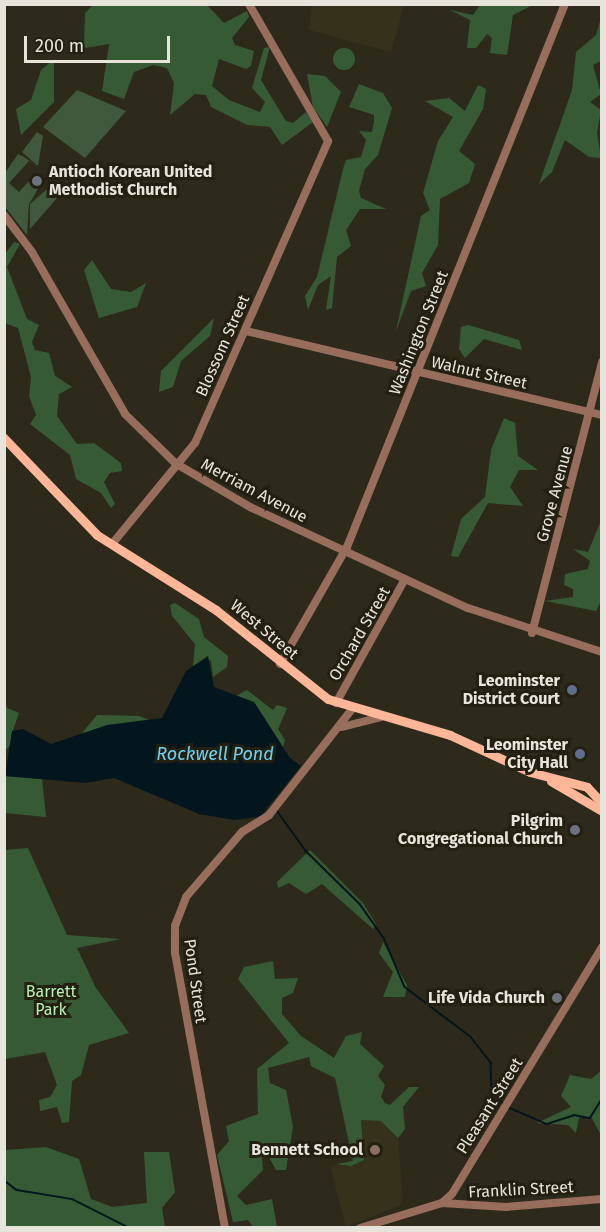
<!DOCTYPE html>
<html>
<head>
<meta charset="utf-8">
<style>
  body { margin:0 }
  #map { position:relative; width:606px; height:1232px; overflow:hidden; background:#2d2a1b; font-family:"Fira Sans",sans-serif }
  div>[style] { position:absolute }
  .built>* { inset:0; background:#36311b }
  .green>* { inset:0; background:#40583e }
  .forest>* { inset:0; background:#365b34 }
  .round { border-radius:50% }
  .water>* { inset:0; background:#03161d }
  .stream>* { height:1.5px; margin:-0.75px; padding:0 0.75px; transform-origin:0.75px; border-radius:0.75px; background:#03161d }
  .minor>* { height:8px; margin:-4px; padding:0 4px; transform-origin:4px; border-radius:4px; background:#986d5c }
  .major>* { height:9px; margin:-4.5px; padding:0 4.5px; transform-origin:4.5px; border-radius:4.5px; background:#fdb698 }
  .dots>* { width:16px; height:16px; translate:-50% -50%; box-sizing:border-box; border:3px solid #232011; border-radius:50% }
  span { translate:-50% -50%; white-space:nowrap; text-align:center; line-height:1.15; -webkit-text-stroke:6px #232011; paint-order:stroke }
  .poi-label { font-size:16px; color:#e7e5db; font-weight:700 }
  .left { translate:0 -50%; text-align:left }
  .right { translate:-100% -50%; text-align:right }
  .street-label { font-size:16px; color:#e7e5db }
  .park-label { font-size:16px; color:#b6f2b1 }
  .water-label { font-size:18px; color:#6dd1f4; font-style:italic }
  .frame { position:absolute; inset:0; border:6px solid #e7e5db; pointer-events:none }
  .scale { position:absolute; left:24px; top:36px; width:146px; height:27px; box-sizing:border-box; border:3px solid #e7e5db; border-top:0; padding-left:8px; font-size:18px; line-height:21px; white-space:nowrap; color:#e7e5db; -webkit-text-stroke:4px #232011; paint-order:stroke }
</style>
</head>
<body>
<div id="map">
  <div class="built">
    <i style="clip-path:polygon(311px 5px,404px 5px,391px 52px,309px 30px)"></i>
    <i style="clip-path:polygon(339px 1086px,397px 1121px,403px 1204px,346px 1227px,330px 1166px,353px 1161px)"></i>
  </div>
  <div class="green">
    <i style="clip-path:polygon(77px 90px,126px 111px,85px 158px,43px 127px)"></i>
    <i style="clip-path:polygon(37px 132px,43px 136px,38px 166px,22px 152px)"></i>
    <i style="clip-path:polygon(18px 154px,27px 159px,37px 167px,29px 161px,9px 183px,19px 192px,31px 179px,39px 187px,29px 204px,27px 235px,5px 207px,5px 173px)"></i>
    <i style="clip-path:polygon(53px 184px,64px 190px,30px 229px,30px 204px)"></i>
  </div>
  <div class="forest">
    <i style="clip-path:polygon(93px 5px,207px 5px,224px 23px,247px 11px,249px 17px,232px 38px,235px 45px,254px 51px,251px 66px,246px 69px,219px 59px,212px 86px,229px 100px,260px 112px,265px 102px,252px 88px,264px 48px,270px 47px,261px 80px,286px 121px,293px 123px,306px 112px,313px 122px,282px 145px,270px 127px,247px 125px,211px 107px,206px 95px,195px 94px,170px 115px,174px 83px,167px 68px,153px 65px,134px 72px,124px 99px,102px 91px,109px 44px,85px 48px,84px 43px,85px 13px)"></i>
    <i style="clip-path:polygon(480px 5px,533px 5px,513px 15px,507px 55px,490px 53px,492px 38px,487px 34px,476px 48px,467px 48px,470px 20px,450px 10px,473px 15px)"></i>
    <i style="clip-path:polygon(601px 18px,601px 61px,593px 65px,601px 94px,590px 102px,601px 110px,597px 133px,601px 158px,589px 157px,565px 140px,552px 172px,539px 184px,572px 90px,576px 52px,596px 35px)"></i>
    <i class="round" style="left:333px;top:48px;width:22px;height:22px"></i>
    <i style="clip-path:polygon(54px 59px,54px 102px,21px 135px,16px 109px,31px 100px,41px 70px)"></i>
    <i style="clip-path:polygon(307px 74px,325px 76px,341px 92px,327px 127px,313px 107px)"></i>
    <i style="clip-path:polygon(359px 84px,383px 93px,392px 108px,378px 155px,365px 169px,359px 191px,361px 198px,386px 209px,360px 209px,346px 230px,351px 246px,337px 257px,332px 308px,326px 310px,331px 276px,318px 285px,308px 310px,305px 296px,317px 277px,343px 169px,346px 160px,361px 157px,366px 140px,359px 131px,372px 132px,374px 121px,374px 115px,349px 107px)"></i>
    <i style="clip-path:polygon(478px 85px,486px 89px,483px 109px,459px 151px,475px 164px,469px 183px,440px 199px,438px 245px,422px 273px,426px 286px,411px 291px,396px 331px,421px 216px,430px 210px,423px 193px,438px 141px,453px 117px,425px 101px,449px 98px,465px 111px)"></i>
    <i style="clip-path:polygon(14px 242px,20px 244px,7px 267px,27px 319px,39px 325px,32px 342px,35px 350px,49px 353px,55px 376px,72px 387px,59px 394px,57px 416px,77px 444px,94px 443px,121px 463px,122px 471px,110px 473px,104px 482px,115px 504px,111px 508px,101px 493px,76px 479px,70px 455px,30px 424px,36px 415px,29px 396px,31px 377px,18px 328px,5px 323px,5px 254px)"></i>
    <i style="clip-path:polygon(92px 260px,111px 289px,131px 292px,146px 283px,137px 307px,99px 318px,84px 270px)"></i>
    <i style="clip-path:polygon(214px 318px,210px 336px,181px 361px,173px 387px,159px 392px,161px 371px)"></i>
    <i style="clip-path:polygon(468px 325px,519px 340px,522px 350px,484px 339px,465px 358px,459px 349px,461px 327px)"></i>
    <i style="clip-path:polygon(504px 418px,515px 423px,518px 456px,538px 470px,519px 470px,510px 487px,523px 506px,488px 503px,458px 557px,451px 556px,461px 519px,485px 497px,491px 450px)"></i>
    <i style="clip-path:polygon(601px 521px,601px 601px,596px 611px,545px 601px,573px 597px,573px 589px,564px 585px,565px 574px,588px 569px,590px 561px,573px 549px,588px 552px)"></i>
    <i style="clip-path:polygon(175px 603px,199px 619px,204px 637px,228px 656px,227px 667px,213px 677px,211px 660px,193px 666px,195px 644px,172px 616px,170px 605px)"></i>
    <i style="clip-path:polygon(247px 690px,273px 710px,277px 705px,287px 708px,278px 729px,285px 740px,283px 747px,254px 702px,234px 697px)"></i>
    <i style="clip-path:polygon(4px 697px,7px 708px,19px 713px,11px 736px,14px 741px,5px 751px)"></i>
    <i style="clip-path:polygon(97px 715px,139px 716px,152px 721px,82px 733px)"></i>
    <i style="clip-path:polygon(4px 776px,42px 779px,46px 817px,5px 813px)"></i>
    <i style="clip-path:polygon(28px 848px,67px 935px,121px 939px,77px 948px,96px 988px,129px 1033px,89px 1045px,81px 1075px,72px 1081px,69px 1122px,62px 1123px,57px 1107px,40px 1111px,39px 1100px,50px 1097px,57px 1085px,45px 1052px,5px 1059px,5px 850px)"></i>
    <i style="clip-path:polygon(310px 850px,363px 903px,376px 924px,373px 929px,322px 884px,306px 894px,289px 883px,278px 888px,277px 882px)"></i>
    <i style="clip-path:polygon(383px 942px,407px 985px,405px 997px,383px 997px,393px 972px,379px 953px)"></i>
    <i style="clip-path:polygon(273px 961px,275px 979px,298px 978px,293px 993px,282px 998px,282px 1014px,301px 1036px,334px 1058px,346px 1036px,362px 1032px,360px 1044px,384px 1066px,378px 1076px,385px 1085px,381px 1097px,385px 1103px,390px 1105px,409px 1087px,419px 1087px,403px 1107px,405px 1129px,398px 1138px,381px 1121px,361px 1120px,364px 1160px,351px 1166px,337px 1164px,353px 1161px,335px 1078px,311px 1066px,309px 1057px,268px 1068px,270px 1083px,286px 1090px,293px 1127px,286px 1170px,276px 1170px,261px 1143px,263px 1170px,237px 1196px,246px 1205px,272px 1199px,277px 1227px,253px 1227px,248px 1220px,233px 1222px,217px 1155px,229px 1141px,226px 1126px,258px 1114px,257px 1069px,289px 1043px,238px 979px,244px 967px)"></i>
    <i style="clip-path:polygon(601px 1071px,601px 1135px,591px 1117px,579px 1118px,576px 1133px,568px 1125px,537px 1123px,571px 1107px,561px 1096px,570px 1075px,591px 1079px)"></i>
    <i style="clip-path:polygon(46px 1147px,79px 1159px,91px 1199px,112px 1207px,147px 1203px,144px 1152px,169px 1152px,175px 1192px,162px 1208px,165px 1227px,5px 1227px,5px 1150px)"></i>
  </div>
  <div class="water">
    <i style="clip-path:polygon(208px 656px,214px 687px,254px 702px,290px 758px,301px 766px,260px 817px,234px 820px,199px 814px,114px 778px,86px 783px,5px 776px,12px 731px,23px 729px,51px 744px,107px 725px,162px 718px,186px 671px)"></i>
  </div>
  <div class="stream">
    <i style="left:276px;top:809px;width:52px;rotate:54.5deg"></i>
    <i style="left:306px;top:851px;width:76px;rotate:44.5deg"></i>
    <i style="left:360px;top:904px;width:42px;rotate:54.8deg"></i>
    <i style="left:384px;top:938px;width:53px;rotate:66.8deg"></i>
    <i style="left:405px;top:987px;width:83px;rotate:37.1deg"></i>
    <i style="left:471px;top:1037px;width:33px;rotate:52deg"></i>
    <i style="left:491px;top:1063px;width:27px;rotate:88deg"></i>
    <i style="left:492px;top:1090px;width:17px;rotate:50deg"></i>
    <i style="left:510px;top:1108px;width:40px;rotate:23.4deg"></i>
    <i style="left:547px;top:1124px;width:28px;rotate:-18deg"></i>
    <i style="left:574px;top:1115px;width:16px;rotate:11deg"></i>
    <i style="left:590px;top:1118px;width:22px;rotate:-58deg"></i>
    <i style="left:4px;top:1180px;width:16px;rotate:38deg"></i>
    <i style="left:17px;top:1190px;width:56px;rotate:9.3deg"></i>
    <i style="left:72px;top:1199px;width:65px;rotate:26.6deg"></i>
  </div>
  <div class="minor">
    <i style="left:4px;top:215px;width:46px;rotate:52.9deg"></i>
    <i style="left:32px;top:252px;width:187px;rotate:60.1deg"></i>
    <i style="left:125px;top:414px;width:70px;rotate:44.4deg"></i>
    <i style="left:175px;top:463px;width:87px;rotate:30.4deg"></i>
    <i style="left:250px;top:507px;width:240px;rotate:24.9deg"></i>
    <i style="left:468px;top:608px;width:141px;rotate:18.2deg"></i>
    <i style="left:246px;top:331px;width:366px;rotate:13.3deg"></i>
    <i style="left:112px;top:544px;width:131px;rotate:-50.6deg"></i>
    <i style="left:195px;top:443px;width:330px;rotate:-66.2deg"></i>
    <i style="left:328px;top:141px;width:158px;rotate:-120deg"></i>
    <i style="left:532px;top:633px;width:280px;rotate:-75.5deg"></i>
    <i style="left:280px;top:664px;width:135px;rotate:-60.2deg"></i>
    <i style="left:347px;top:547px;width:585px;rotate:-68.13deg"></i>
    <i style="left:336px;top:703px;width:142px;rotate:-60.9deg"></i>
    <i style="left:342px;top:727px;width:40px;rotate:-14.4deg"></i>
    <i style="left:442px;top:1203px;width:64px;rotate:3.6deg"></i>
    <i style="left:506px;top:1207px;width:96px;rotate:-4.8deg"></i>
    <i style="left:225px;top:1228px;width:280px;rotate:-100.3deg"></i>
    <i style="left:175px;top:953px;width:27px;rotate:-90deg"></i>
    <i style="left:175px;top:926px;width:31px;rotate:-69deg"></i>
    <i style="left:186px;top:897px;width:86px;rotate:-49.3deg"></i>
    <i style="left:242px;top:832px;width:32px;rotate:-32deg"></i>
    <i style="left:269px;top:815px;width:135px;rotate:-51.9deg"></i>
    <i style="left:360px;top:1228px;width:86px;rotate:-17deg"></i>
    <i style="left:442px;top:1203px;width:13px;rotate:-42deg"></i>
    <i style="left:452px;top:1194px;width:289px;rotate:-58.7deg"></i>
  </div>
  <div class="major">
    <i style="left:4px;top:438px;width:134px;rotate:46.2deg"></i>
    <i style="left:97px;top:535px;width:141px;rotate:32.2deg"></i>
    <i style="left:216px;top:610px;width:143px;rotate:38.5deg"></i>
    <i style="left:328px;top:699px;width:127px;rotate:16.4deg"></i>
    <i style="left:450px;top:735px;width:88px;rotate:24.8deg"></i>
    <i style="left:530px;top:772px;width:59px;rotate:14.7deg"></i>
    <i style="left:587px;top:787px;width:22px;rotate:47deg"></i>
    <i style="left:551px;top:781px;width:59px;rotate:30.5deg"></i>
  </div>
  <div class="dots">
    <i style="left:37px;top:181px;background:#6b7280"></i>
    <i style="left:572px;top:690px;background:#5c6f8a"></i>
    <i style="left:580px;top:754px;background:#5c6f8a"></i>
    <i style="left:575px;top:830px;background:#6b7280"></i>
    <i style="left:557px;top:998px;background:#6b7280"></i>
    <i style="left:375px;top:1150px;background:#8d6e63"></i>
  </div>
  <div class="poi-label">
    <span class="left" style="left:49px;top:181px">Antioch Korean United<br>Methodist Church</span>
    <span class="right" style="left:560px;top:690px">Leominster<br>District Court</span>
    <span class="right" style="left:568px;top:754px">Leominster<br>City Hall</span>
    <span class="right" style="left:563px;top:830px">Pilgrim<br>Congregational Church</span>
    <span class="right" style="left:545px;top:998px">Life Vida Church</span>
    <span class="right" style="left:363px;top:1150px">Bennett School</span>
  </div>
  <div class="street-label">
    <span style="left:419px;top:333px;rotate:-68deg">Washington Street</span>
    <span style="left:223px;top:346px;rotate:-66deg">Blossom Street</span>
    <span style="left:479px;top:373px;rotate:13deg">Walnut Street</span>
    <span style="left:254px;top:491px;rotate:28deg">Merriam Avenue</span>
    <span style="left:555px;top:494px;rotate:-75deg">Grove Avenue</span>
    <span style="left:264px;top:630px;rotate:40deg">West Street</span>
    <span style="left:360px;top:634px;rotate:-60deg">Orchard Street</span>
    <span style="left:195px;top:981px;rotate:82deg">Pond Street</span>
    <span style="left:490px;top:1106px;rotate:-58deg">Pleasant Street</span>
    <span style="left:521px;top:1190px;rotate:-3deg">Franklin Street</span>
  </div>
  <div class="park-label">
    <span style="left:51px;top:1001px">Barrett<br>Park</span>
  </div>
  <div class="water-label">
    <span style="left:215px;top:754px">Rockwell Pond</span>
  </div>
  <div class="frame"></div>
  <div class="scale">200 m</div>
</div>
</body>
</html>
